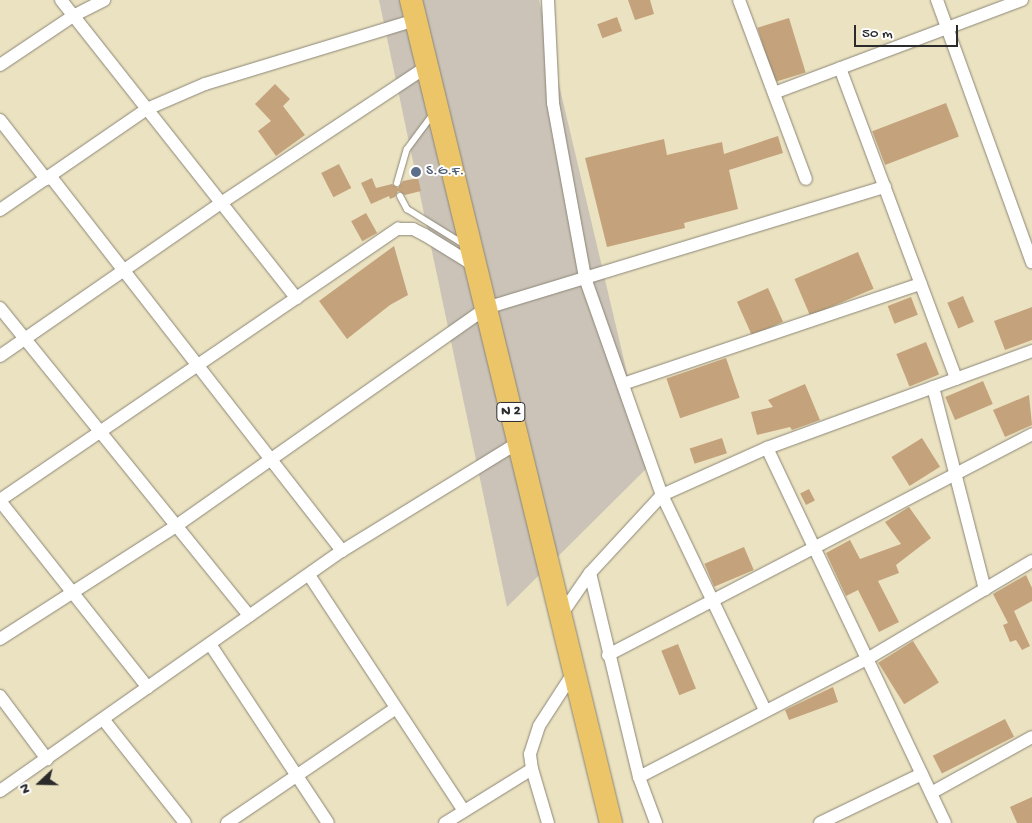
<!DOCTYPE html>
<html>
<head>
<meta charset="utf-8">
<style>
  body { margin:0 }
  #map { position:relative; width:1032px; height:823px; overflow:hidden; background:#ebe2c1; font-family:"Gochi Hand",sans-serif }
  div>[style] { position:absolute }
  .industrial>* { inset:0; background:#cbc3b8 }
  .building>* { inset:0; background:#c4a37c; transform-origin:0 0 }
  .roads { filter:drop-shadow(0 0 1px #8b8676) drop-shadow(0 0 1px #8b8676) }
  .lane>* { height:6px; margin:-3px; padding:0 3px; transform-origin:3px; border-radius:3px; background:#fff }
  .street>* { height:12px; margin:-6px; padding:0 6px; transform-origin:6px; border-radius:6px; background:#fff }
  .highway>* { height:22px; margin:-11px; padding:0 11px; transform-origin:11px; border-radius:11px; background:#edc569 }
  .dots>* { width:14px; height:14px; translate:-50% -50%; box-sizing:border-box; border:2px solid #fff; border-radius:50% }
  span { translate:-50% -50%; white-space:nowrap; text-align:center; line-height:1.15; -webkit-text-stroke:4px #fff; paint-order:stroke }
  .shield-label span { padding:1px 4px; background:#fff; border:1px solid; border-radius:4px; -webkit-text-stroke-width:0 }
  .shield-label { font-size:14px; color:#2b2b2b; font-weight:700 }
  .service-label { font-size:15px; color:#4e5e75 }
  .left { translate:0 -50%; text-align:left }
  .north { position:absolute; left:15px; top:758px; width:50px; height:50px; -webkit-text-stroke:4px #fff; paint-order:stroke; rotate:249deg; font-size:14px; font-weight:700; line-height:20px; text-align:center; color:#2b2b2b }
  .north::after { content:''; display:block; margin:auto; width:18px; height:22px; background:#2b2b2b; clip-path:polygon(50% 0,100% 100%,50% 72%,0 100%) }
  .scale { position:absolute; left:854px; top:25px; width:104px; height:22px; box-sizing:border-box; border:2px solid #2b2b2b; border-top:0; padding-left:6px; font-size:15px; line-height:18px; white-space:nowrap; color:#2b2b2b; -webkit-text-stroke:4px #fff; paint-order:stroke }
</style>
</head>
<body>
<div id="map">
  <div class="industrial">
    <i style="clip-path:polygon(379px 0,539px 0,649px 466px,507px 607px)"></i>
  </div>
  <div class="building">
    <i style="clip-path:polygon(628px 0,650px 0,654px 14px,635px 20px)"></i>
    <i style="left:617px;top:17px;width:15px;height:21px;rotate:70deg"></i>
    <i style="left:789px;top:18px;width:57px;height:33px;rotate:73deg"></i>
    <i style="clip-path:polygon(275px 84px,290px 99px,283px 106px,305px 135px,276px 156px,258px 131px,271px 121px,255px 104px)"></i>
    <i style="left:946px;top:103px;width:36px;height:79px;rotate:69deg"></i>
    <i style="clip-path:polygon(778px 136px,783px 153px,729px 170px,738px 209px,684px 223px,685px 228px,607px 247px,585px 158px,664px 139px,667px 155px,722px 142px,724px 154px)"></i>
    <i style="left:339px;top:164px;width:27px;height:20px;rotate:63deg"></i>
    <i style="clip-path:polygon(372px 178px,376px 188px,392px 184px,398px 188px,403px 181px,418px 178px,421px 191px,405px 195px,398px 191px,395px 197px,390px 199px,389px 196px,371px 204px,361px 183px)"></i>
    <i style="left:366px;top:213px;width:23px;height:17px;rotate:61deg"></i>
    <i style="clip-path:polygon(394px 246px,408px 295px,390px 305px,347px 339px,319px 301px)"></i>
    <i style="left:858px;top:252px;width:40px;height:69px;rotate:67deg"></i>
    <i style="left:768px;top:288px;width:37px;height:34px;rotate:66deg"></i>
    <i style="left:963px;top:296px;width:28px;height:17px;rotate:67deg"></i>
    <i style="left:911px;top:297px;width:19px;height:25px;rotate:69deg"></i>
    <i style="clip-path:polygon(1032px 307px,1032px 340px,1005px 350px,994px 321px)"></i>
    <i style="left:926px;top:342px;width:35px;height:32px;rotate:68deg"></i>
    <i style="left:726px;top:358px;width:42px;height:63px;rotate:71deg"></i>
    <i style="left:983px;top:381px;width:25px;height:41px;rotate:67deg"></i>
    <i style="clip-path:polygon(805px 384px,820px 420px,792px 430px,790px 427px,757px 435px,751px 412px,773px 407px,768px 400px)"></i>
    <i style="clip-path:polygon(1029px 395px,1032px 425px,1005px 437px,993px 410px)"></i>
    <i style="left:722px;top:438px;width:16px;height:34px;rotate:72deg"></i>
    <i style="left:922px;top:438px;width:34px;height:36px;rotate:58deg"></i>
    <i style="left:809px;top:489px;width:13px;height:10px;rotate:63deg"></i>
    <i style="clip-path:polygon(909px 507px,931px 538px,896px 565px,899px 573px,878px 581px,899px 622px,879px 632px,858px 590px,846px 596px,826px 553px,850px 540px,860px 559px,901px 544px,885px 522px)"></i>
    <i style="left:744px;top:547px;width:25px;height:43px;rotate:67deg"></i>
    <i style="clip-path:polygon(1026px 575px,1032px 588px,1032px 601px,1014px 611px,1030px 646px,1022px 650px,1016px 640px,1010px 642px,1003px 625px,1008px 623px,993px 594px)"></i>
    <i style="left:913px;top:641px;width:49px;height:41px;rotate:58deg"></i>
    <i style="left:678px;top:644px;width:48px;height:18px;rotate:68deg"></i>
    <i style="clip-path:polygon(833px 687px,838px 702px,789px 720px,785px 710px)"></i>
    <i style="left:1005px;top:719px;width:20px;height:81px;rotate:63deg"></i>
    <i style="clip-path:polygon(1032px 797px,1032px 823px,1017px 823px,1010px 807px)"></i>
  </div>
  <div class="roads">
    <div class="lane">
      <i style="left:397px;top:183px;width:35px;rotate:-74deg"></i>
      <i style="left:407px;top:149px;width:44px;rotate:-53.4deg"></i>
      <i style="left:400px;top:196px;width:15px;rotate:62deg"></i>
      <i style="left:407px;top:209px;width:68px;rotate:31.8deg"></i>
    </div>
    <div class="street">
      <i style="left:61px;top:0;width:380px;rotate:51.7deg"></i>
      <i style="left:548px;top:0;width:103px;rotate:87.2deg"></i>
      <i style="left:553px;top:103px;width:178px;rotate:79.6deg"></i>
      <i style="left:585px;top:278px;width:230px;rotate:70.5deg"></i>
      <i style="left:662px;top:495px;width:238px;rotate:64.4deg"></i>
      <i style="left:739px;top:0;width:191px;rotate:69.5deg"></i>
      <i style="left:937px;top:0;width:279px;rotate:70.1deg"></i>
      <i style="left:0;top:65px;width:88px;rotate:-33.9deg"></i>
      <i style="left:73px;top:16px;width:35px;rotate:-27deg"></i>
      <i style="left:840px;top:68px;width:332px;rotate:69.5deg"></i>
      <i style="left:774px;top:93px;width:265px;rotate:-20.6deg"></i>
      <i style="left:0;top:120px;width:75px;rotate:52.1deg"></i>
      <i style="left:51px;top:177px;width:474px;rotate:52.1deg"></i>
      <i style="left:0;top:210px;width:178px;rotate:-34.5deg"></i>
      <i style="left:147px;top:109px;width:63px;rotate:-23.3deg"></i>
      <i style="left:205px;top:84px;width:220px;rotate:-16.9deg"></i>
      <i style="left:0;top:308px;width:396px;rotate:51deg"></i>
      <i style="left:0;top:356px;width:269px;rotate:-34.7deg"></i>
      <i style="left:221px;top:203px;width:248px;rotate:-33.5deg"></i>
      <i style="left:623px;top:384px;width:314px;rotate:-18.6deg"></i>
      <i style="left:933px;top:387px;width:209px;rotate:75.6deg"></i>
      <i style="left:767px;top:448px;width:415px;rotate:64.6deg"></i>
      <i style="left:0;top:500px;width:482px;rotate:-34.3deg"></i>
      <i style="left:398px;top:229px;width:15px"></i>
      <i style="left:413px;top:229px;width:13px;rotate:27deg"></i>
      <i style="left:425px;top:235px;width:59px;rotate:31.8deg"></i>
      <i style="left:0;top:501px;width:238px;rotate:51.6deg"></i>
      <i style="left:590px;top:573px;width:210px;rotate:76.5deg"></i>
      <i style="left:639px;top:777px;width:49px;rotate:69.7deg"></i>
      <i style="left:309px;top:575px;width:282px;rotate:56.7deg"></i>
      <i style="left:561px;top:615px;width:51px;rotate:-55.4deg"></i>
      <i style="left:590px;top:573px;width:106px;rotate:-47.3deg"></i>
      <i style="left:662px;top:495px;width:115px;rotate:-24.1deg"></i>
      <i style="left:767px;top:448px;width:282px;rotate:-20.1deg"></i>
      <i style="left:0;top:639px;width:209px;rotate:-32.7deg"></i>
      <i style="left:176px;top:526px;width:379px;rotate:-35.1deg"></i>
      <i style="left:486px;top:308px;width:417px;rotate:-16.9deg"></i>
      <i style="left:210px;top:644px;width:214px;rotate:56.6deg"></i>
      <i style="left:608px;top:655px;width:478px;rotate:-27.5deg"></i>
      <i style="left:0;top:696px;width:79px;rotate:53.3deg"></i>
      <i style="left:103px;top:719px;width:132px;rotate:51.7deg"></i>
      <i style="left:639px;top:777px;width:257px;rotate:-27.4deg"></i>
      <i style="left:867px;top:659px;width:192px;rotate:-30.7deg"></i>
      <i style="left:0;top:791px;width:418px;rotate:-35.1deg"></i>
      <i style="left:342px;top:551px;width:208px;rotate:-31.6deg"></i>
      <i style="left:931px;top:793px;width:115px;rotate:-29deg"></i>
      <i style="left:227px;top:823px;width:204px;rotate:-34.2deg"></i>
      <i style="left:445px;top:823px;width:102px;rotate:-31.8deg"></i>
      <i style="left:548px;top:823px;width:56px;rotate:-106.5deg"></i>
      <i style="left:532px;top:769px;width:15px;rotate:-98deg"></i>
      <i style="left:530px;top:754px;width:29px;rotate:-72deg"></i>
      <i style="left:539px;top:726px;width:64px;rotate:-57.1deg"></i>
      <i style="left:820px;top:823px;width:113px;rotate:-25.7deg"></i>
    </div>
    <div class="highway">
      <i style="left:411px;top:0;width:847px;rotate:76.34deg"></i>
    </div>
  </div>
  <div class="dots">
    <i style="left:416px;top:172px;background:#5c6f8a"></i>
  </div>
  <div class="shield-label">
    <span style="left:511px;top:412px">N 2</span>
  </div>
  <div class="service-label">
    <span class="left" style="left:426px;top:172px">S.G.F.</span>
  </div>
  <div class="north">N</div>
  <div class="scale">50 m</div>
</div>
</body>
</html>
